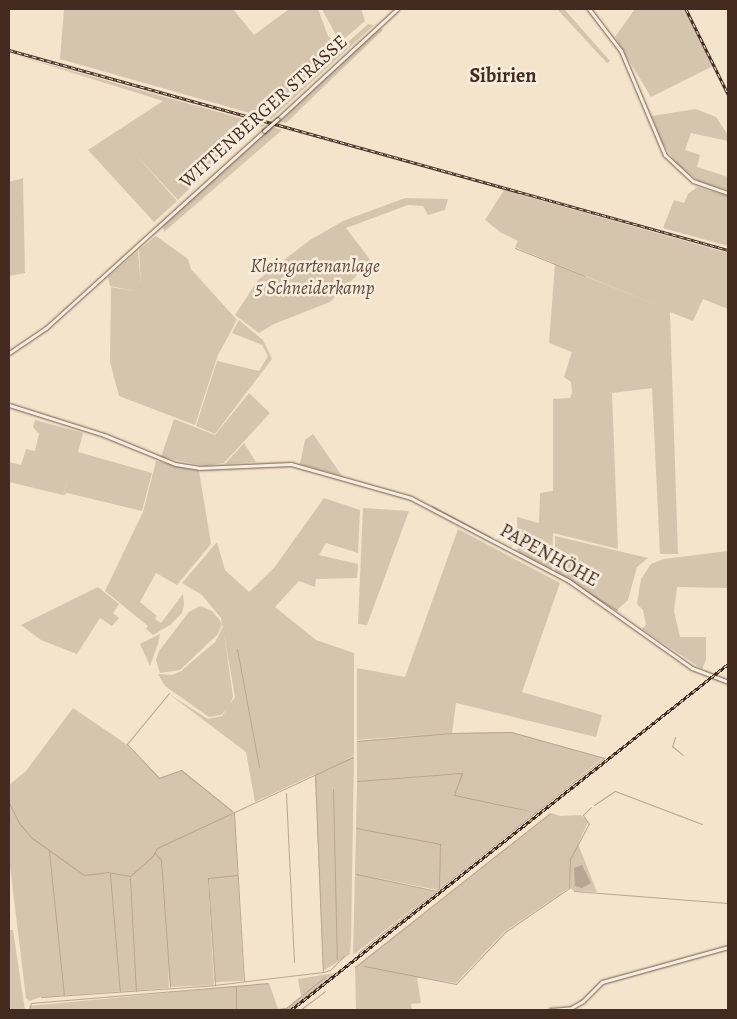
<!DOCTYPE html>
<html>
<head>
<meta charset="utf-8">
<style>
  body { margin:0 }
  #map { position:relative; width:737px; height:1019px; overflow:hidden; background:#f4e4cb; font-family:Alegreya,serif }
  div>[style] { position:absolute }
  .green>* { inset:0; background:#d6c5ae; transform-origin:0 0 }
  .water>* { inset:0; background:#b8a591 }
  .stream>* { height:1px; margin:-0.5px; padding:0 0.5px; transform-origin:0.5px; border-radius:0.5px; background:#b8a591 }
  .roads { filter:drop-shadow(0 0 1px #6f594b) drop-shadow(0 0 1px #6f594b) }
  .tertiary>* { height:3px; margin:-1.5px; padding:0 1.5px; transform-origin:1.5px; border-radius:1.5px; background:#f8eddd }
  .secondary>* { height:3px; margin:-1.5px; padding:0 1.5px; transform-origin:1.5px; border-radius:1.5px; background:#f8eddd }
  .rail>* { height:3px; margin-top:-1.5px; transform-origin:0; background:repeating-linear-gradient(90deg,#f8eddd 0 4px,#432b20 0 8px); box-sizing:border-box; border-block:1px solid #432b20 }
  .bridges { filter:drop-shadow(0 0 1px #432b20) drop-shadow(0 0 1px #432b20) }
  .secondary-bridge>* { height:3px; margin:-1.5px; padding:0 1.5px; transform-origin:1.5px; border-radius:1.5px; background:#f8eddd }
  span { translate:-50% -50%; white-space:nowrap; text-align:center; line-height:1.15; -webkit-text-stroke:5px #f8eddd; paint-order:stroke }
  .street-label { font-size:19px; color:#432b20 }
  .park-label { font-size:19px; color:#604a3c; font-style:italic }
  .neighbourhood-label { font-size:20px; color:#432b20; font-weight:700 }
  .frame { position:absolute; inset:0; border:10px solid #432b20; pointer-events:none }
</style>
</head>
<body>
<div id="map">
  <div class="green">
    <i style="clip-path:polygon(64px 9px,233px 9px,254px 35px,289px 9px,318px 9px,328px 36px,340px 46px,347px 43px,368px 24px,374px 25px,271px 119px,60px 59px)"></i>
    <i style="clip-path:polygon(322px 9px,361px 9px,365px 21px,345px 38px,338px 39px)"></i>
    <i style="clip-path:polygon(557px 9px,564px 9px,610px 61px,607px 63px)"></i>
    <i style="clip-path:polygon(635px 9px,684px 9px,713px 66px,651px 97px,615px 37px)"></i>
    <i style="clip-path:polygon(380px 27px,383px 30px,286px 123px,280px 121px)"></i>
    <i style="clip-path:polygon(9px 53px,62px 68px,265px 125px,262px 127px,253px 125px,178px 200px,135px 154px,177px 201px,154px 222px,88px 150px,163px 101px)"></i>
    <i style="clip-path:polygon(696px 109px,716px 117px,728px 135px,728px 141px,691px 133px,685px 150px,700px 155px,697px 167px,728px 177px,728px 190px,700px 182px,677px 164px,662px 143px,652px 116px)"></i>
    <i style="clip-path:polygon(272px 127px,282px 130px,164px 232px,163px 225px)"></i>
    <i style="clip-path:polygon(23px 178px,25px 273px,9px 276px,9px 182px)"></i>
    <i style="clip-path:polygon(697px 187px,728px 196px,728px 246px,663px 228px,674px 200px,684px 203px,688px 194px)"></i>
    <i style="clip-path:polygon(504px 190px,728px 253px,728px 309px,703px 299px,693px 321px,670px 312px,678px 554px,660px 554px,652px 388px,612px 393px,618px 549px,553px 533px,552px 570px,518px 552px,517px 517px,539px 523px,540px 493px,553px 491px,553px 399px,570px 398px,572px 393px,571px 382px,564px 377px,572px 352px,549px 343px,555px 264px,666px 309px,515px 247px,518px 241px,500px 232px,485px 220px)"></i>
    <i style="clip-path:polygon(405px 198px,448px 199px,445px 210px,428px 215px,423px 206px,408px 205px,346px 228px,371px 261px,330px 302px,274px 324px,259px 333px,235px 315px,258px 280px,310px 240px,343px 221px)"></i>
    <i style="clip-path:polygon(156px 236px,188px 259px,191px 269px,237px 320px,218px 355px,195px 425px,119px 396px,110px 362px,111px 287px,140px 292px,110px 286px,108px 277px,138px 251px,141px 287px,139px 250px)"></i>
    <i style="clip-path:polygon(239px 320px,263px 340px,272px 359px,215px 434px,196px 426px,217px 361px,259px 371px,268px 356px,262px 345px,232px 333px)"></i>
    <i style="clip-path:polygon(249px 393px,270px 413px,224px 463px,205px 466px,161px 457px,174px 419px,215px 435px)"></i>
    <i style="clip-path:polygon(35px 420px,83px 433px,78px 452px,152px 473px,142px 511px,67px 493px,63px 496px,70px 475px,63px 495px,9px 482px,9px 462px,21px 465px,26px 449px,35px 451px,39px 434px,33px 427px)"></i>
    <i style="clip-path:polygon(313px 434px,342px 476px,300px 464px,305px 440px)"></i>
    <i style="clip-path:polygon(244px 443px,256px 462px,225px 464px)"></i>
    <i style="clip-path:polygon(156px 461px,199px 471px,211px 544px,177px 585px,156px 573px,140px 602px,157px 616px,155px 619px,161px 623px,183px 594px,184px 604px,182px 613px,170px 625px,153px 635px,146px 629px,148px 626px,105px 591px,143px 512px)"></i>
    <i style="clip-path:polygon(324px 498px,360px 510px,358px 553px,326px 543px,319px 555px,358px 564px,357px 578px,316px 579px,315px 587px,299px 581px,275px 607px,316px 640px,354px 653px,354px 756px,346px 760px,354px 757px,351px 942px,350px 954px,323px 971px,315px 774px,255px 802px,246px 752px,169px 694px,208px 719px,222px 716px,235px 697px,221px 618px,202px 595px,182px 583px,217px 542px,225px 570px,249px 592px,274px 568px)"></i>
    <i style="clip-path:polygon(363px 508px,409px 511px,367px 625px,358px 624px)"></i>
    <i style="clip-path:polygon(458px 529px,560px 583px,522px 692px,602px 715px,596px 737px,456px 703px,452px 733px,511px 732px,603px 758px,536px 812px,513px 808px,535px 813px,437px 890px,363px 875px,436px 891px,353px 955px,356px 829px,369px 831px,356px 828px,357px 782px,364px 781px,357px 781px,357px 741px,433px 734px,357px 740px,357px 668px,405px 677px)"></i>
    <i style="clip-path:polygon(555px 536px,648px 558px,637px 567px,628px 600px,617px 610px,555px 571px)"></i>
    <i style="clip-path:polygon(728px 551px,728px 588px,677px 587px,674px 611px,680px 637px,706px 637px,706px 660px,702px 669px,642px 629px,646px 625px,643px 610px,637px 604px,641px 579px,651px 564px,664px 559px)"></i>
    <i style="clip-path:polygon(98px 587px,119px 604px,113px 613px,119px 618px,112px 626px,100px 618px,77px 654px,41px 640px,21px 625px)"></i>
    <i style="clip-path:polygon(200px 606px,212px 611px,219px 619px,222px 624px,218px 634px,180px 670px,160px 673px,156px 660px,159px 651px,189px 612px)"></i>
    <i style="clip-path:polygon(223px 627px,233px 696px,230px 706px,221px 715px,209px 717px,165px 686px,158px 674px,172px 675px,181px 671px,215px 642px)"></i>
    <i style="clip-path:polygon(160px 634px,158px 644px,150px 666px,140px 644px)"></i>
    <i style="clip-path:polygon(73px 708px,126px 744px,159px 778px,181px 770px,234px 812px,238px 875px,208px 878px,214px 985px,170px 987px,168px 967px,169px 988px,41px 997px,29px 1001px,26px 998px,9px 858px,9px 804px,13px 811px,9px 802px,9px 785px,26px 771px)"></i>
    <i style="clip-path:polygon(551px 813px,560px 816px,581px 815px,588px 822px,578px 844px,597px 892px,574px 891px,570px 888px,569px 879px,569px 888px,504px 932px,456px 983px,417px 977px,421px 1003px,411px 1004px,412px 1010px,356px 1009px,355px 968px)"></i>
    <i style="left:238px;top:875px;width:106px;height:29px;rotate:87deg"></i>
    <i style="clip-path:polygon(9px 930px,13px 930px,25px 1010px,9px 1010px)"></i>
    <i style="clip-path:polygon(334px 973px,287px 1010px,30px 1010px,29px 1006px,269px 983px,278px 1009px,286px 1009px,314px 986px,301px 996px,298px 979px)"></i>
  </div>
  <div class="water">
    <i style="clip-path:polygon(582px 865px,591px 883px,582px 888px,575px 886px,574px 868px)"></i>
  </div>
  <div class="stream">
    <i style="left:515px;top:248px;width:75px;rotate:21.8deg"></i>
    <i style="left:432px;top:506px;width:66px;rotate:28.1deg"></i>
    <i style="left:554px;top:571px;width:74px;rotate:31.8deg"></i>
    <i style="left:237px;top:649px;width:120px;rotate:79.4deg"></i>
    <i style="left:169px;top:693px;width:66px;rotate:129.5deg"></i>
    <i style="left:127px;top:744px;width:47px;rotate:46.7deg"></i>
    <i style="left:159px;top:778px;width:23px;rotate:-20deg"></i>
    <i style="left:181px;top:770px;width:65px;rotate:38.8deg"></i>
    <i style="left:675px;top:737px;width:9px;rotate:108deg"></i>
    <i style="left:672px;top:746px;width:14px;rotate:39deg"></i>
    <i style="left:357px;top:741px;width:95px;rotate:-4.8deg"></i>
    <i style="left:452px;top:733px;width:59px;rotate:-1deg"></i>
    <i style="left:511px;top:732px;width:97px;rotate:15.6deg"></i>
    <i style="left:315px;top:775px;width:196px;rotate:87.7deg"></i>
    <i style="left:357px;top:781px;width:105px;rotate:-4.4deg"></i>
    <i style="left:462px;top:773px;width:23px;rotate:110deg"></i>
    <i style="left:454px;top:795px;width:83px;rotate:11.9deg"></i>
    <i style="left:333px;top:789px;width:170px;rotate:88.7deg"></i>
    <i style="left:286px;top:793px;width:169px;rotate:87.3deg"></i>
    <i style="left:9px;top:803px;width:22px;rotate:63deg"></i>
    <i style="left:19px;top:823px;width:20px;rotate:49deg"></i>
    <i style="left:32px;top:838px;width:64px;rotate:35.4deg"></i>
    <i style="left:84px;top:875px;width:23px;rotate:-7deg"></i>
    <i style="left:107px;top:872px;width:23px;rotate:10deg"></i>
    <i style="left:130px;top:876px;width:29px;rotate:-41deg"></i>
    <i style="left:152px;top:857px;width:10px;rotate:-61deg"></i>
    <i style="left:157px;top:848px;width:216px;rotate:-24.9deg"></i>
    <i style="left:594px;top:805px;width:25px;rotate:-34deg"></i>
    <i style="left:615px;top:791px;width:93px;rotate:20.8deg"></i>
    <i style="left:234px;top:813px;width:168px;rotate:86.6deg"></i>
    <i style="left:356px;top:828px;width:86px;rotate:10.8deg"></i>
    <i style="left:440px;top:844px;width:45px;rotate:91.3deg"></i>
    <i style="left:49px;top:851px;width:145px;rotate:84.1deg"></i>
    <i style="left:155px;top:853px;width:9px;rotate:49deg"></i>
    <i style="left:161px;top:860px;width:127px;rotate:85.9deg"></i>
    <i style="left:110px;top:874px;width:118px;rotate:85.2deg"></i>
    <i style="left:356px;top:874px;width:83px;rotate:11.9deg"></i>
    <i style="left:130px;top:878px;width:113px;rotate:87deg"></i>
    <i style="left:574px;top:891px;width:154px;rotate:4.5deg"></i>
    <i style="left:358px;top:953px;width:314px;rotate:-38.4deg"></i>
    <i style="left:364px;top:966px;width:94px;rotate:11.1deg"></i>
    <i style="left:456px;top:984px;width:71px;rotate:-46.7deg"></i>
    <i style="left:505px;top:932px;width:78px;rotate:-34.5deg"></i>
    <i style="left:569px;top:888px;width:29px;rotate:-88deg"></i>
    <i style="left:570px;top:859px;width:40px;rotate:-62deg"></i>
    <i style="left:589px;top:824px;width:11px;rotate:-124deg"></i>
    <i style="left:583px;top:815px;width:11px;rotate:-45deg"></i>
    <i style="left:355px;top:967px;width:248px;rotate:-38.3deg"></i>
    <i style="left:215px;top:984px;width:106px;rotate:-93.8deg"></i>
    <i style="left:208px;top:878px;width:29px;rotate:-6deg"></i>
    <i style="left:236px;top:987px;width:23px;rotate:90deg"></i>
    <i style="left:41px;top:997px;width:174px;rotate:-3.9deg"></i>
    <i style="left:215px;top:985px;width:109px;rotate:-6.9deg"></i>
    <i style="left:323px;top:972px;width:7px;rotate:-16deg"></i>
    <i style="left:330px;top:970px;width:20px;rotate:-45deg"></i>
    <i style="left:29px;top:1010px;width:7px;rotate:-74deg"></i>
    <i style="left:31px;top:1003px;width:237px;rotate:-4.8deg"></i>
    <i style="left:267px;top:1010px;width:19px;rotate:-6deg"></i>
    <i style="left:286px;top:1008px;width:50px;rotate:-38.5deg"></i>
    <i style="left:287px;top:1010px;width:58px;rotate:-38deg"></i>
    <i style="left:300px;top:1010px;width:31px;rotate:-37deg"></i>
  </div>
  <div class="roads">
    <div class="tertiary">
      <i style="left:589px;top:9px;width:53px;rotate:52.7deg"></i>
      <i style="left:621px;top:51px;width:113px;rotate:67.1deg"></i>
      <i style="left:665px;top:155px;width:38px;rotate:43deg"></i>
      <i style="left:693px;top:181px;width:37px;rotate:19deg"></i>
    </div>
    <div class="secondary">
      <i style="left:278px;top:119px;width:162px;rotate:-42.7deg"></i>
      <i style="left:9px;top:353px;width:45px;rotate:-34deg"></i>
      <i style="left:46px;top:328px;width:294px;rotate:-42.1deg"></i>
      <i style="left:9px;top:405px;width:100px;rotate:17.5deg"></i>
      <i style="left:104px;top:435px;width:77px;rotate:22.2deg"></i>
      <i style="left:175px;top:464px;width:24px;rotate:9deg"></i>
      <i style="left:199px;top:468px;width:92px;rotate:-2.5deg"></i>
      <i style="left:291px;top:464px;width:125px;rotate:15.8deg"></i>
      <i style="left:411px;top:498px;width:178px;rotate:27.7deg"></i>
      <i style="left:569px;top:581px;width:151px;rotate:35.3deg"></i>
      <i style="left:692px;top:668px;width:39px;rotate:21deg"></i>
      <i style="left:550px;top:1010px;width:21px;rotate:-5deg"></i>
      <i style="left:571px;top:1008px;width:14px;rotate:-30deg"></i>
      <i style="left:583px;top:1001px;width:27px;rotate:-45deg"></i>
      <i style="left:602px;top:982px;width:131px;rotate:-15.5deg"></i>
    </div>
  </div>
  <div class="rail">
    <i style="left:686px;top:9px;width:95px;rotate:63.7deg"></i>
    <i style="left:9px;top:50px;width:746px;rotate:15.54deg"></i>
    <i style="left:291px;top:1010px;width:557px;rotate:-38.37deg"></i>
  </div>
  <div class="bridges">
    <div class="secondary-bridge">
      <i style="left:264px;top:131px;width:18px;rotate:-41deg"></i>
    </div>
  </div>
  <div class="street-label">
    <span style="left:264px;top:112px;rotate:-42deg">WITTENBERGER STRASSE</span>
    <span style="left:549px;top:556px;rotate:29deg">PAPENHÖHE</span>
  </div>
  <div class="park-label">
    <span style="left:315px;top:278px">Kleingartenanlage<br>5 Schneiderkamp</span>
  </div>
  <div class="neighbourhood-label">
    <span style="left:503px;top:75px">Sibirien</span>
  </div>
  <div class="frame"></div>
</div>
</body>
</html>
